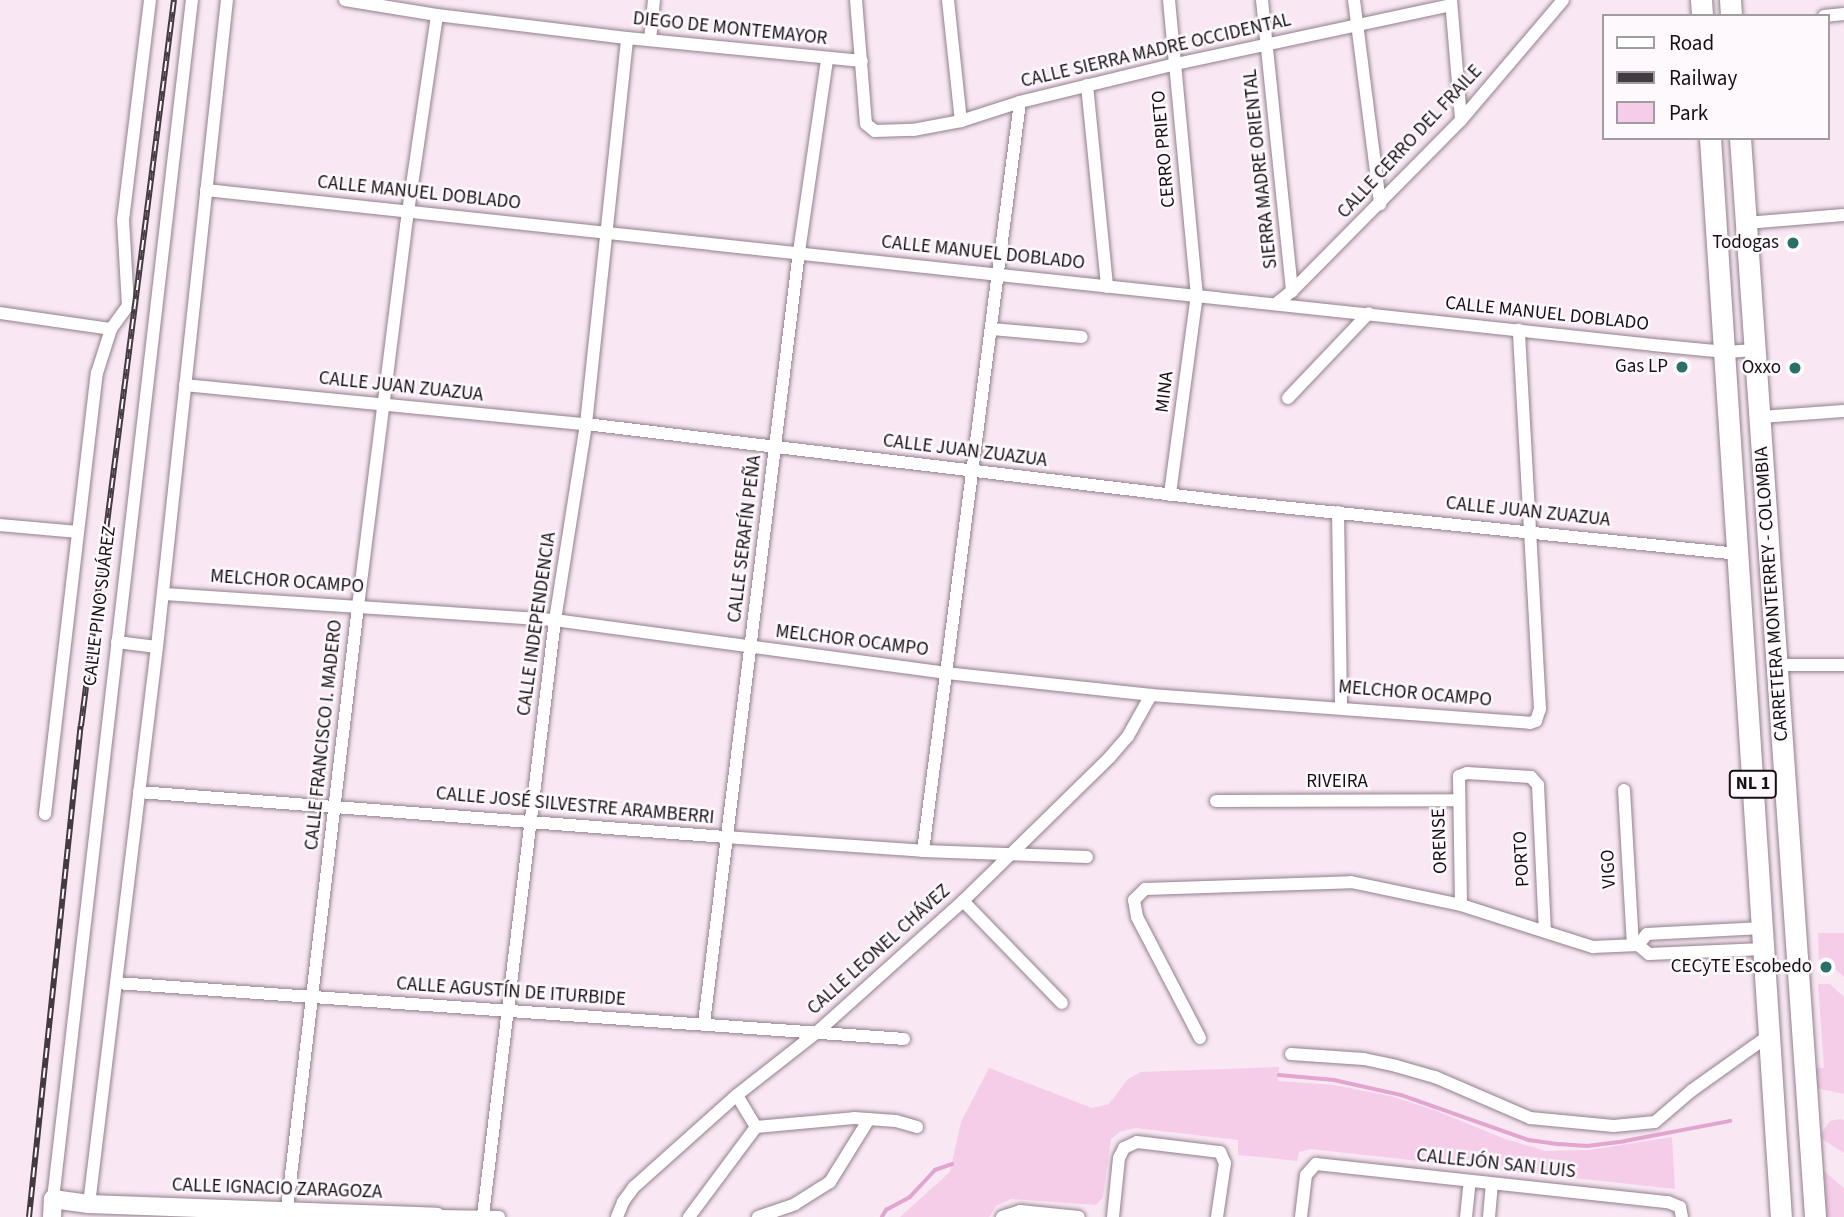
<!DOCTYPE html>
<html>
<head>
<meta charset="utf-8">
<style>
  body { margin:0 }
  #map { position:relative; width:1844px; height:1217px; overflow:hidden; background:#f9e7f4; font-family:"Source Sans 3",sans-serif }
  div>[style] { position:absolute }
  .green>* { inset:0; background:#f5cde9 }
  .stream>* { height:3.5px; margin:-1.75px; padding:0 1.75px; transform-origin:1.75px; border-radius:1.75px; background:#e1a5d0 }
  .roads { filter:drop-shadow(0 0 2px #91818c) drop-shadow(0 0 2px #91818c) }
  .street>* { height:12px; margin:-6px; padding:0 6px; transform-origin:6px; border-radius:6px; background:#fff }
  .secondary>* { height:18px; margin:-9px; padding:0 9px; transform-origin:9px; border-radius:9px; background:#fff }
  .primary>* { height:21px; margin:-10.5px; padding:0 10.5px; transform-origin:10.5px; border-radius:10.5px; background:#fff }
  .rail>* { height:6px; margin-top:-3px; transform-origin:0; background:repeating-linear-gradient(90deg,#fdf9fc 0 10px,#433b41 0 20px); box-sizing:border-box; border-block:2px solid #433b41 }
  .dots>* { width:19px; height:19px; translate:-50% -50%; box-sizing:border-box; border:4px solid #fdf9fc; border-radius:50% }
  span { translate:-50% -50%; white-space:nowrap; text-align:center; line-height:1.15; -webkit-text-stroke:5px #fdf9fc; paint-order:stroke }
  .shield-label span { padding:2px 5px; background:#fdf9fc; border:2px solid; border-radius:5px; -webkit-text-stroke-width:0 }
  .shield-label { font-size:18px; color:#161014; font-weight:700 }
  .street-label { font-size:19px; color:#161014 }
  .poi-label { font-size:19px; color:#161014 }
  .right { translate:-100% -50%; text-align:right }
  .legend { position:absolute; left:1602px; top:14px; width:228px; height:126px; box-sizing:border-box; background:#fdf9fc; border:2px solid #a19c9f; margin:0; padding:9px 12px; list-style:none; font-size:21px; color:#161014 }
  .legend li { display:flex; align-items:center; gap:14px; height:35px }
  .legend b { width:35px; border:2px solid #a19c9f }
</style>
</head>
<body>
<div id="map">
  <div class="green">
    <i style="clip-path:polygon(1818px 933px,1844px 933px,1844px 977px,1834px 968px,1819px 969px)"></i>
    <i style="clip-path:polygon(1818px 984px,1830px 984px,1844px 997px,1844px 1094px,1816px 1088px,1814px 1068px,1824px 1068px)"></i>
    <i style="clip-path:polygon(1279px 1067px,1278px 1081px,1335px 1085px,1394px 1097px,1434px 1110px,1505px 1139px,1546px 1151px,1590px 1150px,1672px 1137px,1675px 1189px,1311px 1149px,1299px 1152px,1297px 1161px,1270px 1158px,1238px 1155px,1238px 1140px,1135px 1128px,1120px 1132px,1111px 1139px,1103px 1197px,1096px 1205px,1011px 1199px,996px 1206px,989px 1217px,900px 1217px,950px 1172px,961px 1122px,989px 1068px,1092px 1108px,1109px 1104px,1128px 1079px,1141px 1072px)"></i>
    <i style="clip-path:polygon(1840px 1119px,1844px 1120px,1844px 1153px,1819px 1137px,1830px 1121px)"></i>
    <i style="clip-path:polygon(1823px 1170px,1844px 1188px,1844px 1217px,1826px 1217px)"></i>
  </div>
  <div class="stream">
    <i style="left:1279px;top:1075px;width:55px;rotate:5.2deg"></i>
    <i style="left:1334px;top:1080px;width:69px;rotate:12.6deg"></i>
    <i style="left:1401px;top:1095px;width:136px;rotate:19.4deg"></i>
    <i style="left:1529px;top:1140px;width:30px;rotate:8deg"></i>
    <i style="left:1559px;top:1144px;width:28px;rotate:4deg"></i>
    <i style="left:1587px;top:1146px;width:38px;rotate:-7deg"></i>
    <i style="left:1625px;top:1141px;width:107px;rotate:-10.8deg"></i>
    <i style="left:882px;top:1217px;width:8px;rotate:-60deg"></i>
    <i style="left:886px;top:1210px;width:27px;rotate:-28deg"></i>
    <i style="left:910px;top:1197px;width:37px;rotate:-47deg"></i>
    <i style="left:935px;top:1170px;width:18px;rotate:-19deg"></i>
  </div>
  <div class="roads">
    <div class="street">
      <i style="left:345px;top:0;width:93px;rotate:9.3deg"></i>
      <i style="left:437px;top:15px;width:191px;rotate:6.9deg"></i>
      <i style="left:627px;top:38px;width:236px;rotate:5.6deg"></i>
      <i style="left:856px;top:0;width:124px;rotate:85.4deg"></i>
      <i style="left:866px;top:124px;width:11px;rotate:38deg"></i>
      <i style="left:875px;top:131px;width:38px;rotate:-2deg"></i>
      <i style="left:913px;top:130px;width:49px;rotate:-10.6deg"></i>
      <i style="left:961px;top:121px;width:62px;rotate:-17.9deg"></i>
      <i style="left:1020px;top:102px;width:161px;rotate:-13.7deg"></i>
      <i style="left:1176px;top:64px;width:281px;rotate:-12.1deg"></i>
      <i style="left:948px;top:0;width:122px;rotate:83.9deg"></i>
      <i style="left:1169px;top:0;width:295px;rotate:84.6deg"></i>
      <i style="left:1197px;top:294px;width:203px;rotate:97.7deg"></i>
      <i style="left:1262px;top:0;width:293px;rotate:84.1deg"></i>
      <i style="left:1354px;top:0;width:206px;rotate:82.7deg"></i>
      <i style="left:1451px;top:0;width:120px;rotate:85.2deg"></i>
      <i style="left:1824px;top:16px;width:20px;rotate:-6deg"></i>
      <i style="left:650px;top:40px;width:40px;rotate:-84.3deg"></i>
      <i style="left:1087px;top:85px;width:203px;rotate:84.3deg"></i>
      <i style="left:206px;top:190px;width:1455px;rotate:6.11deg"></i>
      <i style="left:1653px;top:345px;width:73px;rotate:5.5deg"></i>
      <i style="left:1726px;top:352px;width:29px;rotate:-4deg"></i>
      <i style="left:1746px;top:223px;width:98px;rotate:-4.7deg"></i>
      <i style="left:1277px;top:303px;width:19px;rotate:-39deg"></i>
      <i style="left:1292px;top:291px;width:240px;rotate:-45.3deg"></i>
      <i style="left:1461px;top:120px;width:157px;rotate:-49.6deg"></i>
      <i style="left:0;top:313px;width:112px;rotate:8.2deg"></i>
      <i style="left:992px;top:329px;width:90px;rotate:5.1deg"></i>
      <i style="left:185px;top:385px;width:403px;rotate:5.6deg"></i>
      <i style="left:586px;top:424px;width:651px;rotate:6.88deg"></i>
      <i style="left:1232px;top:502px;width:510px;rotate:5.86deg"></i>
      <i style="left:1288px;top:398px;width:117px;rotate:-46.4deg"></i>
      <i style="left:1760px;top:417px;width:84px;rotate:-4.1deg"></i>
      <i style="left:1338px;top:512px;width:195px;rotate:89.1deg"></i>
      <i style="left:0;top:525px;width:78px;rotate:5.1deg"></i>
      <i style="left:163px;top:594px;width:393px;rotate:3.8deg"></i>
      <i style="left:555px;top:620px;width:395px;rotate:7.7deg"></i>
      <i style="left:946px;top:673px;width:206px;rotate:6.1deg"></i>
      <i style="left:1151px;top:695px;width:380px;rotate:4.2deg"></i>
      <i style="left:1530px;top:723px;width:6px;rotate:-18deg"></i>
      <i style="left:1536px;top:721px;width:13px;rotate:-72deg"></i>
      <i style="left:1540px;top:709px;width:380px;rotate:-93.2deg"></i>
      <i style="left:117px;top:642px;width:40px;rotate:7.1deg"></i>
      <i style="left:1777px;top:665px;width:67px"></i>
      <i style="left:1624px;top:790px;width:155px;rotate:86.7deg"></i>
      <i style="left:139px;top:792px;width:588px;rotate:4.39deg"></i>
      <i style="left:725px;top:837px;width:198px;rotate:4deg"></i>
      <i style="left:923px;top:851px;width:164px;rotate:2.1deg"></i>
      <i style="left:1216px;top:801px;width:242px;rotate:-0.2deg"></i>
      <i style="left:45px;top:814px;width:444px;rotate:-83.3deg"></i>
      <i style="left:97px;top:373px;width:46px;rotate:-72.3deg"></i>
      <i style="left:111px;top:329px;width:29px;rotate:-54deg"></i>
      <i style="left:128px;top:306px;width:86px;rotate:-93.3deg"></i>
      <i style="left:123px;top:220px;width:222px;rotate:-83deg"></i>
      <i style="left:923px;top:851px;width:755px;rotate:-82.62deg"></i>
      <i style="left:963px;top:901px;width:142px;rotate:45.9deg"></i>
      <i style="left:1461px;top:905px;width:129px;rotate:-90.9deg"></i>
      <i style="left:1459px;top:776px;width:9px;rotate:-21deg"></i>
      <i style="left:1467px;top:773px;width:64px;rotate:3.6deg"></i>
      <i style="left:1531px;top:777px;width:11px;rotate:49deg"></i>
      <i style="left:1538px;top:785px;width:146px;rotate:87.3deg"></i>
      <i style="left:1638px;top:945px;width:14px;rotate:-51deg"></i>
      <i style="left:1647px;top:934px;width:115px;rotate:-3deg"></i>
      <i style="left:116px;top:983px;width:790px;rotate:4.06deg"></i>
      <i style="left:704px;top:1023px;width:777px;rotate:-82.98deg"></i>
      <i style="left:799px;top:252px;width:195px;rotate:-81.7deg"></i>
      <i style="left:1200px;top:1038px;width:136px;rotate:-117.5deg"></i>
      <i style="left:1137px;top:917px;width:17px;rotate:-100deg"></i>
      <i style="left:1134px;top:900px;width:16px;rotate:-45deg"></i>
      <i style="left:1145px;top:889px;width:206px;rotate:-1.9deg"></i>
      <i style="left:1351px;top:882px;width:112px;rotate:11.8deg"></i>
      <i style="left:1461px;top:905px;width:139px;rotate:17.7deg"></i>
      <i style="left:1593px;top:947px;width:45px;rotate:-2.5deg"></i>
      <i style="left:1638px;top:945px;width:14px;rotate:39deg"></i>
      <i style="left:1649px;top:954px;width:114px;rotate:-2.5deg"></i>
      <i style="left:1291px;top:1054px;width:73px;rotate:3.9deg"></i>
      <i style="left:1364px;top:1059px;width:33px;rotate:12deg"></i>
      <i style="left:1396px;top:1066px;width:41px;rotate:15.8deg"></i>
      <i style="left:1435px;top:1077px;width:103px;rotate:23.3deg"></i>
      <i style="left:1530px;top:1118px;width:84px;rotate:5.4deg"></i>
      <i style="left:1614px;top:1126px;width:41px;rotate:-5.6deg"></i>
      <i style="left:1655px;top:1122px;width:48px;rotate:-40.7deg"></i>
      <i style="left:1691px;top:1091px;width:95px;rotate:-35.5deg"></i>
      <i style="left:756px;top:1127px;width:98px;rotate:-5.2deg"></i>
      <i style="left:854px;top:1118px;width:42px;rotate:4.1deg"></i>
      <i style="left:896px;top:1121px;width:22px;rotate:16deg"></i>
      <i style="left:53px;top:1199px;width:1207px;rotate:-83.39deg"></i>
      <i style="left:89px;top:1204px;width:561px;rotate:-83.04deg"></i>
      <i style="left:157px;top:647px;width:651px;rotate:-83.83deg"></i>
      <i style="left:287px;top:1209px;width:607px;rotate:-83.28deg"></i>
      <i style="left:358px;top:606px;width:397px;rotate:-82.8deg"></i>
      <i style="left:408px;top:212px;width:199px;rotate:-81.6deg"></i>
      <i style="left:483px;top:1215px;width:599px;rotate:-83.1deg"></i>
      <i style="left:555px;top:620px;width:198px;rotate:-81deg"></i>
      <i style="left:586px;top:424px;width:388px;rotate:-83.9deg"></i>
      <i style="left:436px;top:1216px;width:63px;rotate:0.9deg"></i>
      <i style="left:617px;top:1217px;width:16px;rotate:-68deg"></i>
      <i style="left:623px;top:1202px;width:19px;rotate:-54deg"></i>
      <i style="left:634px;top:1187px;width:138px;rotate:-41.8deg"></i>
      <i style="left:737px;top:1095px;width:100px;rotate:-38.1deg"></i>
      <i style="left:816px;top:1033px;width:198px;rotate:-41.9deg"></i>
      <i style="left:963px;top:901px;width:204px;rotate:-44.4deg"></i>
      <i style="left:1109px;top:758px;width:29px;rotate:-49deg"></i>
      <i style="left:1128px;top:736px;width:47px;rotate:-60.7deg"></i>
      <i style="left:689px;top:1217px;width:112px;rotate:-53.3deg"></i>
      <i style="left:756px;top:1127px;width:37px;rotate:-121deg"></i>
      <i style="left:758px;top:1217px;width:39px;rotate:-19deg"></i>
      <i style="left:795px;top:1204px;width:41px;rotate:-32.2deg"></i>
      <i style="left:830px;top:1182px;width:74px;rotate:-58.2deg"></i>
      <i style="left:1002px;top:1217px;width:19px;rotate:-18deg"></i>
      <i style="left:1020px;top:1211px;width:59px;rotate:5.8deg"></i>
      <i style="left:1113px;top:1217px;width:59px;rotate:-84.2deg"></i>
      <i style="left:1119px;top:1158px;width:11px;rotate:-63deg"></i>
      <i style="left:1124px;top:1148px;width:14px;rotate:-25deg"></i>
      <i style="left:1137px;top:1142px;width:84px;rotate:6.9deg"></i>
      <i style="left:1220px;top:1152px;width:12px;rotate:66deg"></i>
      <i style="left:1225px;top:1163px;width:55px;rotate:98.4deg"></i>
      <i style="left:1301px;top:1217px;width:42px;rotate:-83.2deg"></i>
      <i style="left:1306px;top:1175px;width:15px;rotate:-48deg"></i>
      <i style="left:1316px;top:1164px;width:354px;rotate:6.2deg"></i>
      <i style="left:1668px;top:1202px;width:13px;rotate:23deg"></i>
      <i style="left:1680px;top:1207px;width:10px;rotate:79deg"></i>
      <i style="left:1466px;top:1217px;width:36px;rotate:-84deg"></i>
      <i style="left:1489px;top:1217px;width:33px;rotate:-85deg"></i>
    </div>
    <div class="secondary">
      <i style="left:52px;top:1217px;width:18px;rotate:-87deg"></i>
      <i style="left:53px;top:1199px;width:36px;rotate:8deg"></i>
      <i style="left:89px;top:1204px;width:348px;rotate:2.1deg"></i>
    </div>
    <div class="primary">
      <i style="left:1701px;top:0;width:16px;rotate:86deg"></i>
      <i style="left:1730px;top:0;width:16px;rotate:86deg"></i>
      <i style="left:1710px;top:138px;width:1081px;rotate:86.24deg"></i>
      <i style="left:1740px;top:138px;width:1082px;rotate:86.02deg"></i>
    </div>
  </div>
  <div class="rail">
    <i style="left:29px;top:1217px;width:494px;rotate:-84deg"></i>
    <i style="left:81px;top:726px;width:732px;rotate:-82.7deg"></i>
  </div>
  <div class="dots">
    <i style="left:1793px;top:243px;background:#297067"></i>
    <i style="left:1682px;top:367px;background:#297067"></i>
    <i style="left:1795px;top:368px;background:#297067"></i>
    <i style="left:1826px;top:967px;background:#297067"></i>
  </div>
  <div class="shield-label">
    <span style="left:1753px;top:784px">NL 1</span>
  </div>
  <div class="street-label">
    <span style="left:730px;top:29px;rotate:6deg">DIEGO DE MONTEMAYOR</span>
    <span style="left:1156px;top:51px;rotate:-13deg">CALLE SIERRA MADRE OCCIDENTAL</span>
    <span style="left:1410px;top:142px;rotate:-47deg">CALLE CERRO DEL FRAILE</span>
    <span style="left:1164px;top:149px;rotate:-95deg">CERRO PRIETO</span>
    <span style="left:1261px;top:169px;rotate:-96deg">SIERRA MADRE ORIENTAL</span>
    <span style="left:419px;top:193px;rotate:6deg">CALLE MANUEL DOBLADO</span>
    <span style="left:983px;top:253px;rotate:6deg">CALLE MANUEL DOBLADO</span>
    <span style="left:1547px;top:314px;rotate:6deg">CALLE MANUEL DOBLADO</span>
    <span style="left:401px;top:387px;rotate:6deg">CALLE JUAN ZUAZUA</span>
    <span style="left:1165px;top:392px;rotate:-83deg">MINA</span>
    <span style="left:965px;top:451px;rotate:7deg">CALLE JUAN ZUAZUA</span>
    <span style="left:1528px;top:512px;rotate:6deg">CALLE JUAN ZUAZUA</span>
    <span style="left:745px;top:539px;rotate:-83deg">CALLE SERAFÍN PEÑA</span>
    <span style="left:287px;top:582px;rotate:4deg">MELCHOR OCAMPO</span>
    <span style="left:1772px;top:594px;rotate:-94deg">CARRETERA MONTERREY - COLOMBIA</span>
    <span style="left:100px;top:606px;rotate:-83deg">CALLE PINO SUÁREZ</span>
    <span style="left:537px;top:624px;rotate:-82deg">CALLE INDEPENDENCIA</span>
    <span style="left:852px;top:641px;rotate:7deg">MELCHOR OCAMPO</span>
    <span style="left:1415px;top:694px;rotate:5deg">MELCHOR OCAMPO</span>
    <span style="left:324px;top:735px;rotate:-84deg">CALLE FRANCISCO I. MADERO</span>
    <span style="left:1337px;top:782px">RIVEIRA</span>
    <span style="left:575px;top:806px;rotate:5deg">CALLE JOSÉ SILVESTRE ARAMBERRI</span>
    <span style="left:1440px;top:841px;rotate:-92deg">ORENSE</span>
    <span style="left:1522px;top:859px;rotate:-93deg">PORTO</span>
    <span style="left:1609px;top:869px;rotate:-93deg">VIGO</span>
    <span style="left:879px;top:950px;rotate:-42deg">CALLE LEONEL CHÁVEZ</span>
    <span style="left:511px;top:992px;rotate:4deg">CALLE AGUSTÍN DE ITURBIDE</span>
    <span style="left:1496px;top:1164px;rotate:6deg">CALLEJÓN SAN LUIS</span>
    <span style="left:277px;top:1189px;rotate:2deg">CALLE IGNACIO ZARAGOZA</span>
  </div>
  <div class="poi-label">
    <span class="right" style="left:1779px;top:243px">Todogas</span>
    <span class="right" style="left:1668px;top:367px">Gas LP</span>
    <span class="right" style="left:1781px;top:368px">Oxxo</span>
    <span class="right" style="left:1812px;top:967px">CECyTE Escobedo</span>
  </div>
  <ul class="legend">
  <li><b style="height:9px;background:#fff"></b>Road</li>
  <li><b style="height:9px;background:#433b41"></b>Railway</li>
  <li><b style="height:19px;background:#f5cde9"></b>Park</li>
  </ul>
</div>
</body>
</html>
